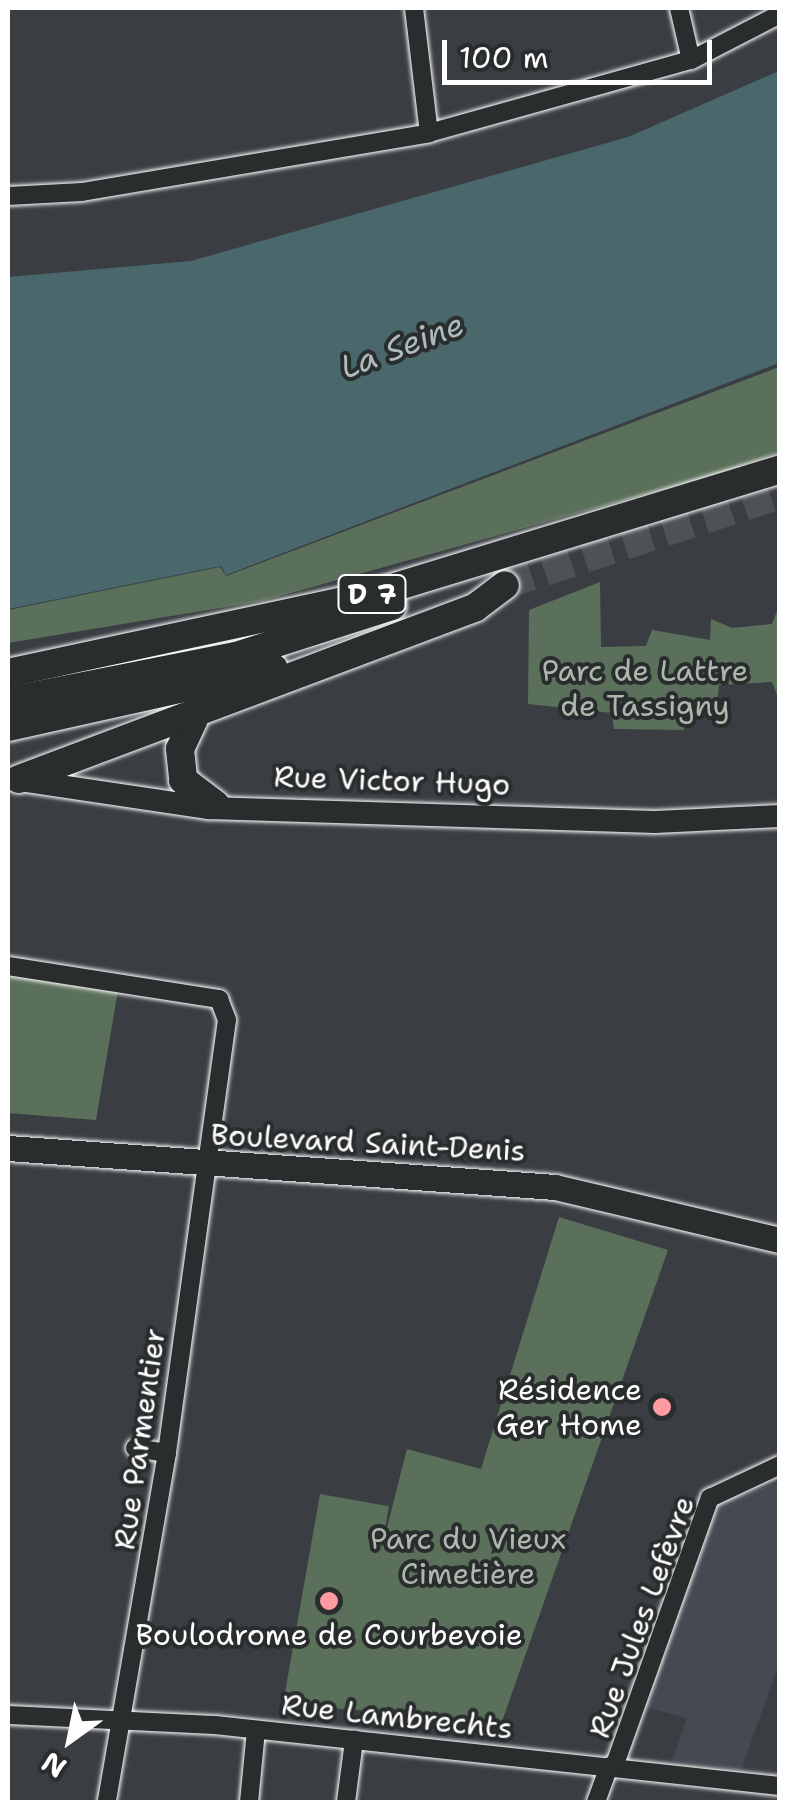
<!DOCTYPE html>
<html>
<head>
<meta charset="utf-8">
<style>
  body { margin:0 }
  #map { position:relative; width:787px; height:1810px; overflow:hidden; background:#3a3e43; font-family:"Shantell Sans",sans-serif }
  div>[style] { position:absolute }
  .built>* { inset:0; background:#454a52 }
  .green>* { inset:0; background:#5b705b; transform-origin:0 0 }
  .water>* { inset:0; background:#4a676c }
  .primary-tunnel>* { height:28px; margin-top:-14px; transform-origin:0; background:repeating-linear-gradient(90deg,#4e5156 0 28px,transparent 0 42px) }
  .roads { filter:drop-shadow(0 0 2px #fff) drop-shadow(0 0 2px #fff) }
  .minor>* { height:18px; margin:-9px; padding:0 9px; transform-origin:9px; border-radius:9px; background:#2a2d2e }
  .tertiary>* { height:22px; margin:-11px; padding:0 11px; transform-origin:11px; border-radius:11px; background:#2a2d2e }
  .secondary>* { height:25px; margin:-12.5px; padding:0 12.5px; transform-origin:12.5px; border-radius:12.5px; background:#2a2d2e }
  .primary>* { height:28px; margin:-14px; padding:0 14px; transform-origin:14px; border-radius:14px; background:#2a2d2e }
  .dots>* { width:28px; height:28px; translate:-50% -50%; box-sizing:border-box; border:5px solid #2a2d2e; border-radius:50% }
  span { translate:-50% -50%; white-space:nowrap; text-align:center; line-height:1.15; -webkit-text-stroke:8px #2a2d2e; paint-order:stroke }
  .shield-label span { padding:2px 8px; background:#2a2d2e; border:2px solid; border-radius:8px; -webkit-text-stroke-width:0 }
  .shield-label { font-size:28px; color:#fff; font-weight:700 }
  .park-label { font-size:30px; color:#adb8ad }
  .street-label { font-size:30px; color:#fff }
  .poi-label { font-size:30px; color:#fff }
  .right { translate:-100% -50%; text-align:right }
  .water-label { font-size:32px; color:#aebbbd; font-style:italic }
  .frame { position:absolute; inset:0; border:10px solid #fff; pointer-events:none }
  .north { position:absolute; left:20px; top:1690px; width:100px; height:100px; -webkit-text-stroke:8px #2a2d2e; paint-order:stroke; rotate:213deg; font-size:28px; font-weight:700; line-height:40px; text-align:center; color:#fff }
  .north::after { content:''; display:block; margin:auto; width:35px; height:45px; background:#fff; clip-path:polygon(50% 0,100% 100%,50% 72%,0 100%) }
  .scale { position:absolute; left:442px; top:40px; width:270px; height:45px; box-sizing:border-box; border:5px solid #fff; border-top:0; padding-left:12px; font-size:30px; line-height:35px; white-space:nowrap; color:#fff; -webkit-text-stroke:8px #2a2d2e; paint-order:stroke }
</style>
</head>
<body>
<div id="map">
  <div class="built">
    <i style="clip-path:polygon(779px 1483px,779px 1664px,741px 1770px,672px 1761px,687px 1718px,646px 1707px,716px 1502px)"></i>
  </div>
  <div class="green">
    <i style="clip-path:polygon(779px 367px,779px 452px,722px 473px,262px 601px,8px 643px,8px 610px,220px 567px,226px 576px)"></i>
    <i style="clip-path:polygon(600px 582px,601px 647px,646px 646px,652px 630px,710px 640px,711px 619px,732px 628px,772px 624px,779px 606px,779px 700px,772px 682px,719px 685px,717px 704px,684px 703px,684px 730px,614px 729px,612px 713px,528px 704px,529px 610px)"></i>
    <i style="clip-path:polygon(8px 970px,118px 990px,96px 1120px,8px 1113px)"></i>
    <i style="clip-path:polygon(559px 1217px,668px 1250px,500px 1727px,341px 1708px,407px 1449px,481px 1469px)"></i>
    <i style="left:320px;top:1494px;width:70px;height:208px;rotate:10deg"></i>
  </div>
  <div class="water">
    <i style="clip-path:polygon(779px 71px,779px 363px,226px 575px,221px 566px,8px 609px,8px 277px,191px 261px,628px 137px)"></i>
  </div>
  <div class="primary-tunnel">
    <i style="left:505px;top:585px;width:289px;rotate:-18.1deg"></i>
  </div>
  <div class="roads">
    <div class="minor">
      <i style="left:414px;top:8px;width:126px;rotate:83.2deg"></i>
      <i style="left:679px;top:8px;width:53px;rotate:77deg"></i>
      <i style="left:8px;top:196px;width:74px;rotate:-3.1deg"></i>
      <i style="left:82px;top:192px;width:352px;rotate:-9.6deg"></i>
      <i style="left:429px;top:133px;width:272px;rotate:-15.6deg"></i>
      <i style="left:691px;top:60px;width:100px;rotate:-27.3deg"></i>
      <i style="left:8px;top:966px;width:214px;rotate:8.9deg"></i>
      <i style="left:219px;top:999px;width:22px;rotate:69deg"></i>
      <i style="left:227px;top:1020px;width:437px;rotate:97.9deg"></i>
      <i style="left:167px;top:1453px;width:354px;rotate:99.8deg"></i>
      <i style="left:135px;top:1448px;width:32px;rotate:9deg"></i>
      <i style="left:8px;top:1715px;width:207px;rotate:2.8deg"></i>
      <i style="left:215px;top:1725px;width:568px;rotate:6.16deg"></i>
      <i style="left:614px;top:1767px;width:286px;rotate:-70.4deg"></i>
      <i style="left:710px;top:1498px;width:77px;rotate:-25.2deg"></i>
      <i style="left:249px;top:1802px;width:72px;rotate:-84.4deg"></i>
      <i style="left:346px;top:1802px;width:63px;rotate:-82.6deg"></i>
      <i style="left:596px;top:1802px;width:38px;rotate:-70deg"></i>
    </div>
    <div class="tertiary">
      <i style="left:13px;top:779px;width:197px;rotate:8.5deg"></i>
      <i style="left:208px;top:808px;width:447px;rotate:1.8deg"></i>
      <i style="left:655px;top:822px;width:125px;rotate:-2.7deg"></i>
    </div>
    <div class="secondary">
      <i style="left:8px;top:1148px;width:548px;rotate:4.08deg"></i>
      <i style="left:555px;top:1187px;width:231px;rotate:13.3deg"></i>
    </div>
    <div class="primary">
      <i style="left:8px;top:673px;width:359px;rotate:-12.1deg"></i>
      <i style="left:359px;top:598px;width:440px;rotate:-17deg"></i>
      <i style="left:8px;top:701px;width:232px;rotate:-11.2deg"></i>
      <i style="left:236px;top:656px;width:164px;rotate:-17.8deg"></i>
      <i style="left:194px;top:719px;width:33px;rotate:115deg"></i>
      <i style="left:180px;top:749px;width:31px;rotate:84deg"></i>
      <i style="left:183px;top:780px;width:41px;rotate:37.1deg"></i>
      <i style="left:8px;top:727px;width:272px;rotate:-12.5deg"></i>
      <i style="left:19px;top:779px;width:488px;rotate:-20.6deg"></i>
      <i style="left:476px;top:607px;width:36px;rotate:-37deg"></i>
    </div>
  </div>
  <div class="dots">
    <i style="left:662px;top:1407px;background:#ff9aa2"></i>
    <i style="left:329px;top:1601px;background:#ff9aa2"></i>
  </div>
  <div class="shield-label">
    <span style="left:372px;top:594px">D 7</span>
  </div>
  <div class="park-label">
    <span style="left:645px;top:688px">Parc de Lattre<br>de Tassigny</span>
    <span style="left:468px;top:1556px">Parc du Vieux<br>Cimetière</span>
  </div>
  <div class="street-label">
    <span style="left:392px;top:781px;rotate:2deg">Rue Victor Hugo</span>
    <span style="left:368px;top:1143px;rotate:3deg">Boulevard Saint-Denis</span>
    <span style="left:140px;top:1439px;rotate:-82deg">Rue Parmentier</span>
    <span style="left:642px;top:1617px;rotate:-70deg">Rue Jules Lefèvre</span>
    <span style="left:397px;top:1717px;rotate:6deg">Rue Lambrechts</span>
  </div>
  <div class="poi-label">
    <span class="right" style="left:642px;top:1407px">Résidence<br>Ger Home</span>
    <span style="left:329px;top:1635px">Boulodrome de Courbevoie</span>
  </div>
  <div class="water-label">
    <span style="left:402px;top:346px;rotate:-21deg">La Seine</span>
  </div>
  <div class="frame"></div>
  <div class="north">N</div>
  <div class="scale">100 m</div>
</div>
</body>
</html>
